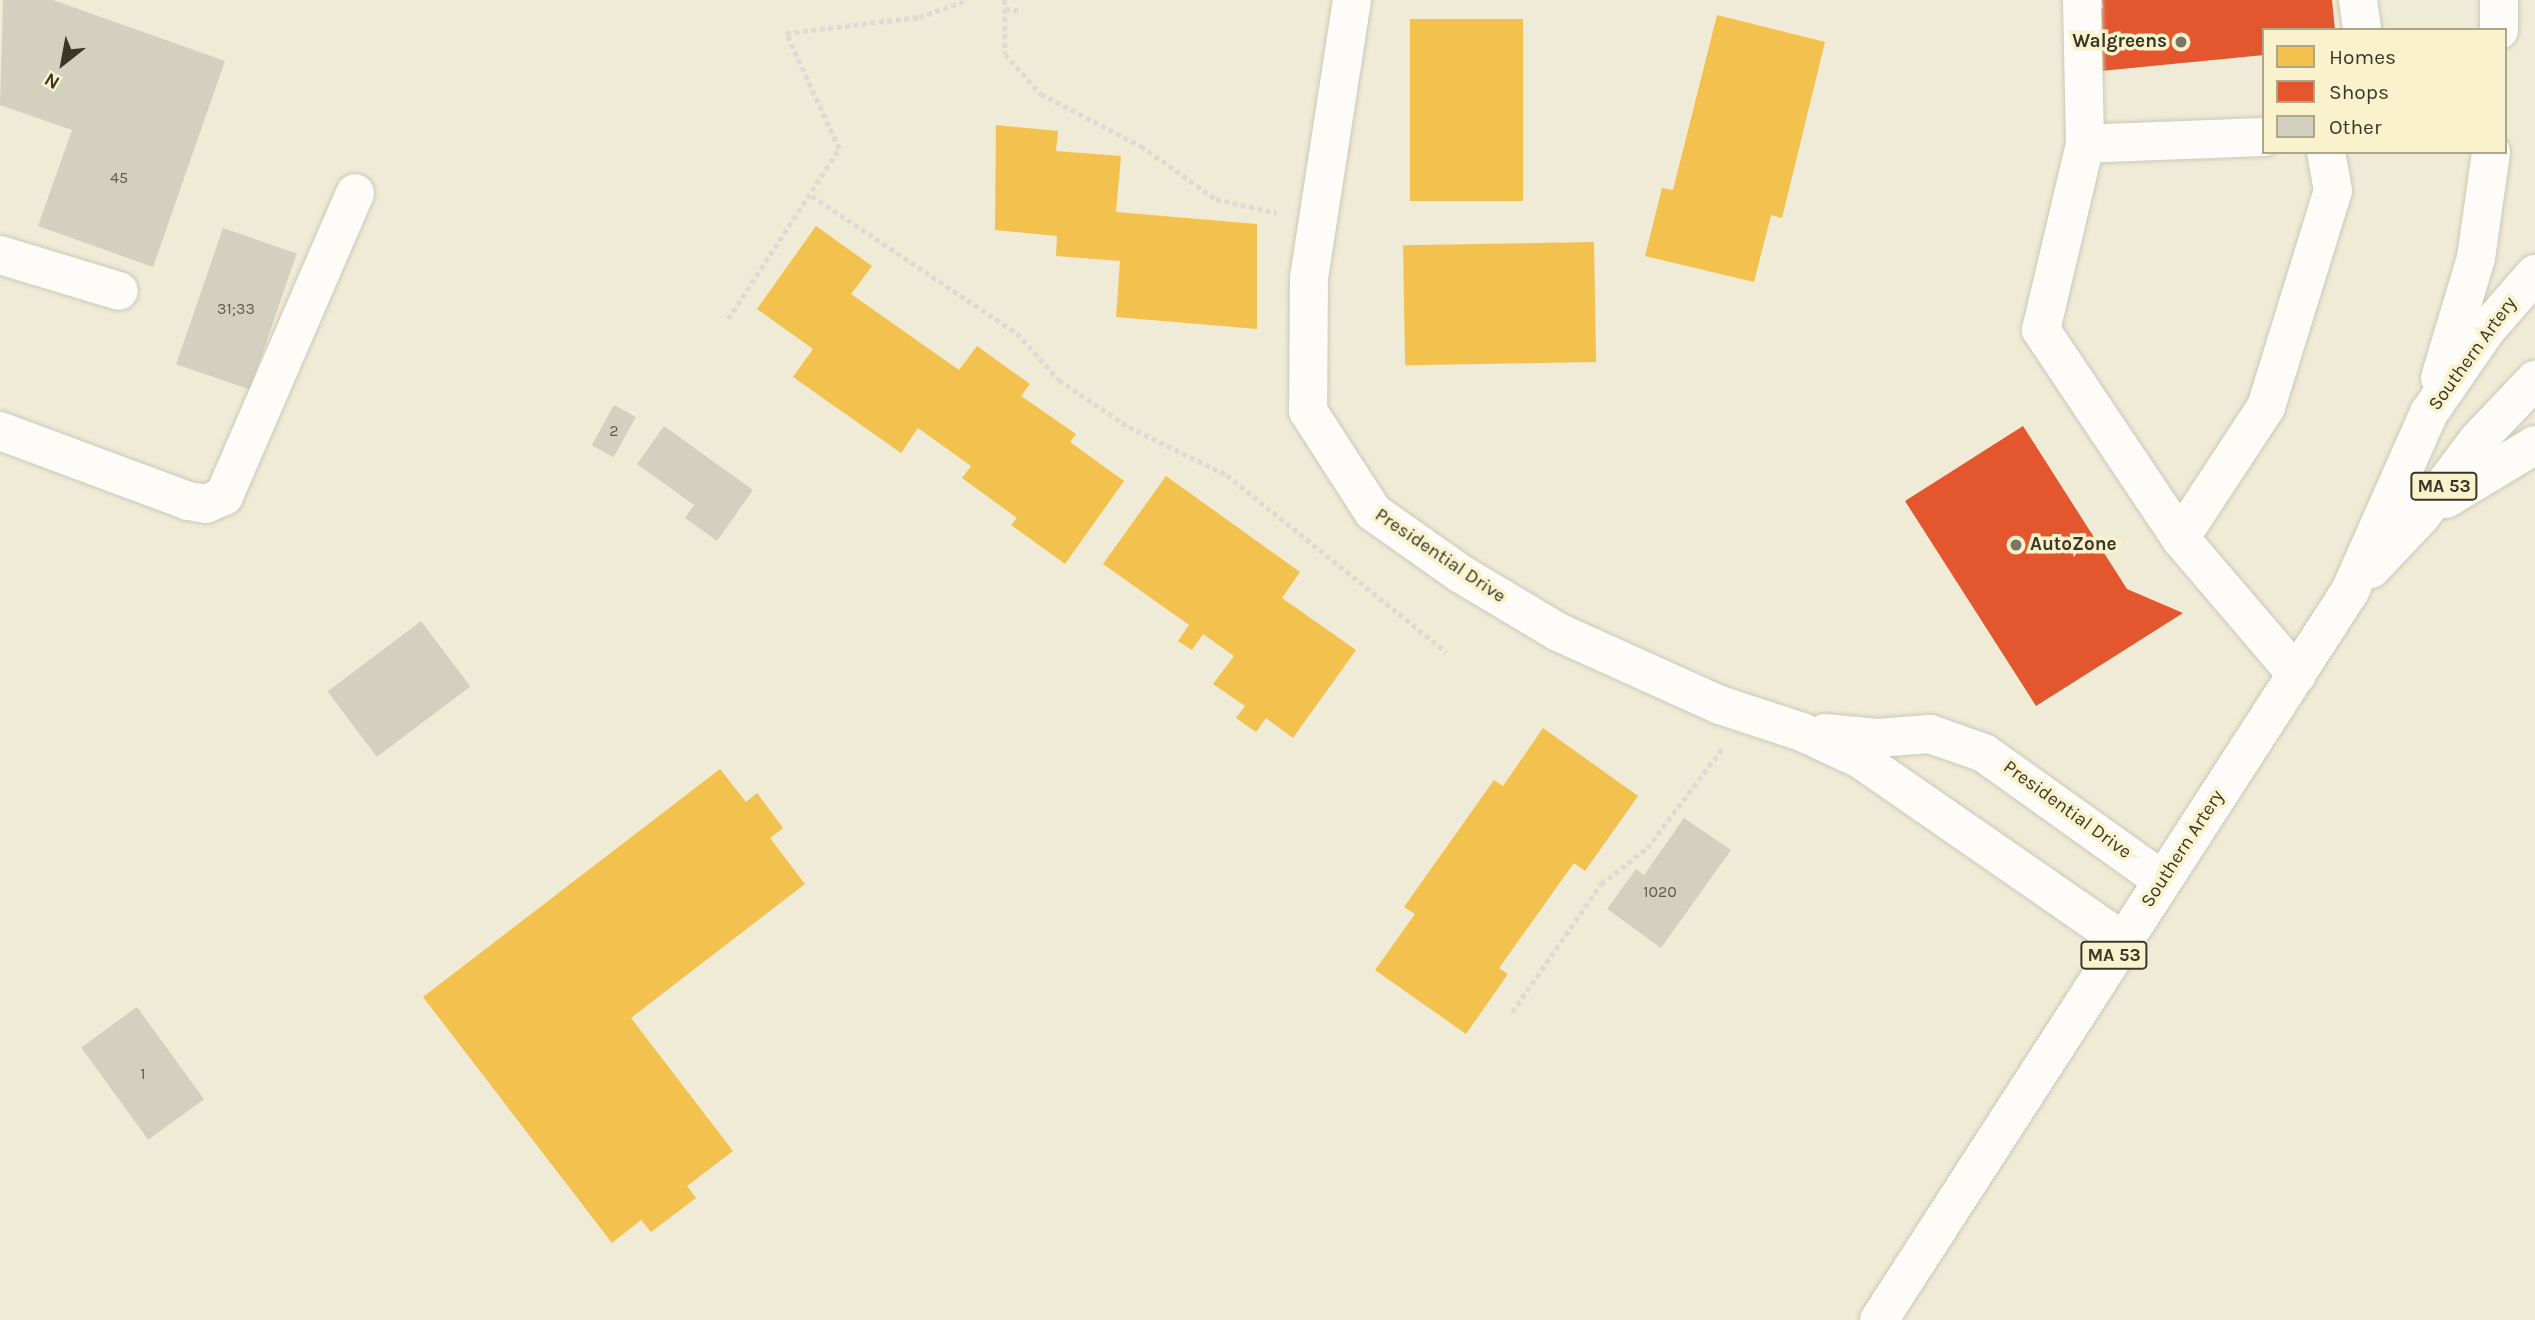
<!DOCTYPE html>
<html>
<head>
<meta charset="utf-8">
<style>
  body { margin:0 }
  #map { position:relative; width:2535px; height:1320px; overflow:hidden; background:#f0ebd6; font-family:Karla,sans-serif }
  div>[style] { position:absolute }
  .homes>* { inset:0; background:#f2c14e; transform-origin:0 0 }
  .shops>* { inset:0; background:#e4572e }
  .building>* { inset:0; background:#d3d0bf; transform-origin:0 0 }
  .path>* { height:4.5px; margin-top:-2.25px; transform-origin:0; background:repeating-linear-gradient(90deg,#dcdbd4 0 5px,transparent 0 8.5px) }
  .roads { filter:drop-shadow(0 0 2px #ccc8b8) drop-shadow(0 0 2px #ccc8b8) }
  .minor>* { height:38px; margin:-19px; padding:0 19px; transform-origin:19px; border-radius:19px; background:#fdfcf9 }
  .major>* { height:38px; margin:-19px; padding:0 19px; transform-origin:19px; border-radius:19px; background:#fdfcf9 }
  .dots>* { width:19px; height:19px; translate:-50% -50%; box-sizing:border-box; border:4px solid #faf2cc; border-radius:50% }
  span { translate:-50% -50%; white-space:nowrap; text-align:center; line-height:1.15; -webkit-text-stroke:7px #faf2cc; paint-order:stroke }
  .number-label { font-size:16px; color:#605d4e }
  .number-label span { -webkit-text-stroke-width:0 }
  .shield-label span { padding:2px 5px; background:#faf2cc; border:2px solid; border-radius:5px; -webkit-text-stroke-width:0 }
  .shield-label { font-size:18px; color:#3a3728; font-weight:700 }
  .poi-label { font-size:19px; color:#3a3728; font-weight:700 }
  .right { translate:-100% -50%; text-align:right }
  .left { translate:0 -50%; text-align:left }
  .street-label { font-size:19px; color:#3a3728 }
  .legend { position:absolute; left:2262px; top:28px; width:245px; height:126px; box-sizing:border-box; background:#faf2cc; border:2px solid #ada78a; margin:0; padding:9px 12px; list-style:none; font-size:21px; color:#3a3728 }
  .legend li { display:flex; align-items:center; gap:14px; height:35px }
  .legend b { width:35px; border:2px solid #ada78a }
  .north { position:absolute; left:28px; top:28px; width:70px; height:70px; -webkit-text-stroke:5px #faf2cc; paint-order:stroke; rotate:211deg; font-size:19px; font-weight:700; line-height:28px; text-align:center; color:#3a3728 }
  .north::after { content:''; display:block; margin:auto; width:24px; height:32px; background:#3a3728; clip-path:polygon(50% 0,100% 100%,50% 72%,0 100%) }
</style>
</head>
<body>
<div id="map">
  <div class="homes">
    <i style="clip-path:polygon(1717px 15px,1825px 42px,1782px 218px,1771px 215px,1754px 282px,1645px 256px,1662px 188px,1673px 190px)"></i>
    <i style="left:1410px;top:19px;width:113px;height:182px"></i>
    <i style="clip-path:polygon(996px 125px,1058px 131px,1056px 151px,1121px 156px,1116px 212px,1257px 224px,1257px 329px,1116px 317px,1120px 261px,1056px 256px,1057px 236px,995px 230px)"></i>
    <i style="clip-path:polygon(816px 226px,872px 266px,851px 294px,959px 370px,977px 346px,1030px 384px,1021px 396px,1076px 434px,1070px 442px,1124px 481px,1065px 564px,1011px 525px,1017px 518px,962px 478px,971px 466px,918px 428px,901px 453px,793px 377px,813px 349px,757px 309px)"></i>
    <i style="left:1594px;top:242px;width:120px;height:191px;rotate:89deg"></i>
    <i style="clip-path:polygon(1166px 476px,1300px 572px,1282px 598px,1356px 650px,1293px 738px,1266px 718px,1256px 732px,1236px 718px,1245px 706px,1213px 684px,1234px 656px,1203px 634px,1192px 650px,1178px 641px,1189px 625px,1103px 564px)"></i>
    <i style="clip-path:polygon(1543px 728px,1638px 796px,1585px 871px,1574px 863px,1499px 968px,1508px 974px,1466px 1034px,1375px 970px,1415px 914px,1404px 907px,1494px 780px,1503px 786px)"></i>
    <i style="clip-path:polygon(720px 769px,746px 802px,757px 793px,783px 828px,770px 838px,805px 884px,631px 1018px,733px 1151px,687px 1186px,696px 1198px,651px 1232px,641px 1220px,612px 1243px,423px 997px)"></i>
  </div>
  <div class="shops">
    <i style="clip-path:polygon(2102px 0,2332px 0,2335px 30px,2264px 30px,2264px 55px,2101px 71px,2095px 9px,2103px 8px)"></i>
    <i style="clip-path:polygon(2023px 426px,2127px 589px,2183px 613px,2036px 706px,1905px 501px)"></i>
  </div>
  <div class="building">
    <i style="clip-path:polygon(3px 0,53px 0,225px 61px,153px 267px,38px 226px,72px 130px,0 105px)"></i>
    <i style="left:223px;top:228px;width:78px;height:144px;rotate:19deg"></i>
    <i style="left:614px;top:405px;width:25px;height:46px;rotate:29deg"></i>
    <i style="clip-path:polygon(664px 426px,753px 490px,717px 541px,685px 518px,694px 505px,637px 464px)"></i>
    <i style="left:421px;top:621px;width:82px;height:117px;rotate:53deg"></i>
    <i style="clip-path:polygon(1684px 818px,1731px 850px,1661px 948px,1607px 909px,1636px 869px,1644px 875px)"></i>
    <i style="left:137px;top:1007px;width:114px;height:69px;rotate:54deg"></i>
  </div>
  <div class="path">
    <i style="left:1005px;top:0;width:54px;rotate:90deg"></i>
    <i style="left:1005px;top:54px;width:54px;rotate:48deg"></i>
    <i style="left:1041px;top:94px;width:113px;rotate:27.5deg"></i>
    <i style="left:1141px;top:146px;width:92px;rotate:35.2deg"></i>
    <i style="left:1216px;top:199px;width:62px;rotate:13.1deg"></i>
    <i style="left:1005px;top:9px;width:18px;rotate:6deg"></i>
    <i style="left:812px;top:196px;width:247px;rotate:33.8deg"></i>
    <i style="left:1017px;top:333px;width:63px;rotate:48.2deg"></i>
    <i style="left:1059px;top:380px;width:84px;rotate:33.9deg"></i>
    <i style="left:1129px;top:427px;width:109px;rotate:26.1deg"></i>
    <i style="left:1227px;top:475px;width:282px;rotate:38.9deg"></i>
    <i style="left:728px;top:319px;width:203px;rotate:-56.9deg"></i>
    <i style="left:839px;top:149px;width:128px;rotate:-114.6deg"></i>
    <i style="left:786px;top:33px;width:134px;rotate:-6.9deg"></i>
    <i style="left:919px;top:17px;width:52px;rotate:-19.1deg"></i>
    <i style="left:1512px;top:1012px;width:156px;rotate:-55.2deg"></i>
    <i style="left:1601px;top:884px;width:58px;rotate:-38deg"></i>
    <i style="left:1647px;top:848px;width:124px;rotate:-52.9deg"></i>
  </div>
  <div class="roads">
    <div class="minor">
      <i style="left:1352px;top:0;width:282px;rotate:98.8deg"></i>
      <i style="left:1309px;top:279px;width:132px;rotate:90.4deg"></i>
      <i style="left:1308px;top:411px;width:120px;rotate:57.2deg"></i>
      <i style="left:1373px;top:512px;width:108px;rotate:35.2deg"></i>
      <i style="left:1461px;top:574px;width:113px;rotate:30.9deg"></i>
      <i style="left:1558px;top:632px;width:178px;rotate:24.3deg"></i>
      <i style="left:1720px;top:705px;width:86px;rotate:18.2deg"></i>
      <i style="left:1802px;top:732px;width:64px;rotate:25deg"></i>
      <i style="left:1860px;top:759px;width:320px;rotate:34.7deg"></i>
      <i style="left:2082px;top:0;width:144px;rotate:88.8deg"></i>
      <i style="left:2358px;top:0;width:30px;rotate:82deg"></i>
      <i style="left:2264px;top:137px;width:179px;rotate:177.8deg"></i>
      <i style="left:2085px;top:144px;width:191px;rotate:103.3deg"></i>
      <i style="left:2041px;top:330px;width:250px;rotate:56.2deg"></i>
      <i style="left:2180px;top:538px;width:180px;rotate:49.5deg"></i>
      <i style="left:0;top:255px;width:124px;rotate:16.8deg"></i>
      <i style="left:0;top:431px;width:201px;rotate:20.4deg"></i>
      <i style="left:188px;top:501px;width:18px;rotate:9deg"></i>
      <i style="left:206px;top:504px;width:20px;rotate:-24deg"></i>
      <i style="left:224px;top:496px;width:330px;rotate:-66.6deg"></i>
      <i style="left:2180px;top:538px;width:157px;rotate:-56.7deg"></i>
      <i style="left:2266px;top:407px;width:226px;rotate:-72.8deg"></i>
      <i style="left:2333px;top:191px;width:40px;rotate:-100deg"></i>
      <i style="left:1825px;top:733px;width:52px;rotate:5.5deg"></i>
      <i style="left:1877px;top:738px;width:53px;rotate:-4.3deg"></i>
      <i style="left:1930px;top:734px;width:57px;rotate:19.4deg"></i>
      <i style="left:1984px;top:753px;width:219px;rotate:35.5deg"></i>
    </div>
    <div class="major">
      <i style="left:2499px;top:30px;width:30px;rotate:-90deg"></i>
      <i style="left:2440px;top:378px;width:125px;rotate:-73.3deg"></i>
      <i style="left:2476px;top:258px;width:107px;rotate:-81.9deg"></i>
      <i style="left:2446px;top:499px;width:104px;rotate:-31.2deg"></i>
      <i style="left:2371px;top:569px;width:73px;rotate:-46.7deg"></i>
      <i style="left:2421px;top:516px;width:95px;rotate:-53.1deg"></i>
      <i style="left:2478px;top:440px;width:83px;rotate:-46.5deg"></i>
      <i style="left:1879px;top:1320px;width:868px;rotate:-57.13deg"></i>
      <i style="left:2350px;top:591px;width:195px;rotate:-66.1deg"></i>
      <i style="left:2429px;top:413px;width:102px;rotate:-55.4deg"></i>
      <i style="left:2487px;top:329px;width:73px;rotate:-48.9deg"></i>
    </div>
  </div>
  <div class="dots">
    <i style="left:2181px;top:42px;background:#7a7665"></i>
    <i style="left:2016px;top:545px;background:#7a7665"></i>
  </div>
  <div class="number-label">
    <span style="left:119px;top:178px">45</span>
    <span style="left:236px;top:309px">31;33</span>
    <span style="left:614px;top:431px">2</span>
    <span style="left:1660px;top:892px">1020</span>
    <span style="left:143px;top:1074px">1</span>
  </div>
  <div class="shield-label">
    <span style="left:2444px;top:486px">MA 53</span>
    <span style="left:2114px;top:955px">MA 53</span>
  </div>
  <div class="poi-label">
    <span class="right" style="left:2167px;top:42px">Walgreens</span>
    <span class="left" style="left:2030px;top:545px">AutoZone</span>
  </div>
  <div class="street-label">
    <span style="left:2473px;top:354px;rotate:-54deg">Southern Artery</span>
    <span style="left:1440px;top:556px;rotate:34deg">Presidential Drive</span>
    <span style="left:2067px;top:810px;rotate:36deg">Presidential Drive</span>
    <span style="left:2183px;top:849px;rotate:-57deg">Southern Artery</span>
  </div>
  <ul class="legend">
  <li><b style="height:19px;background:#f2c14e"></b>Homes</li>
  <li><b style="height:19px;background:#e4572e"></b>Shops</li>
  <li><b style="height:19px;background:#d3d0bf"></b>Other</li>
  </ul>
  <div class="north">N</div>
</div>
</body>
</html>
